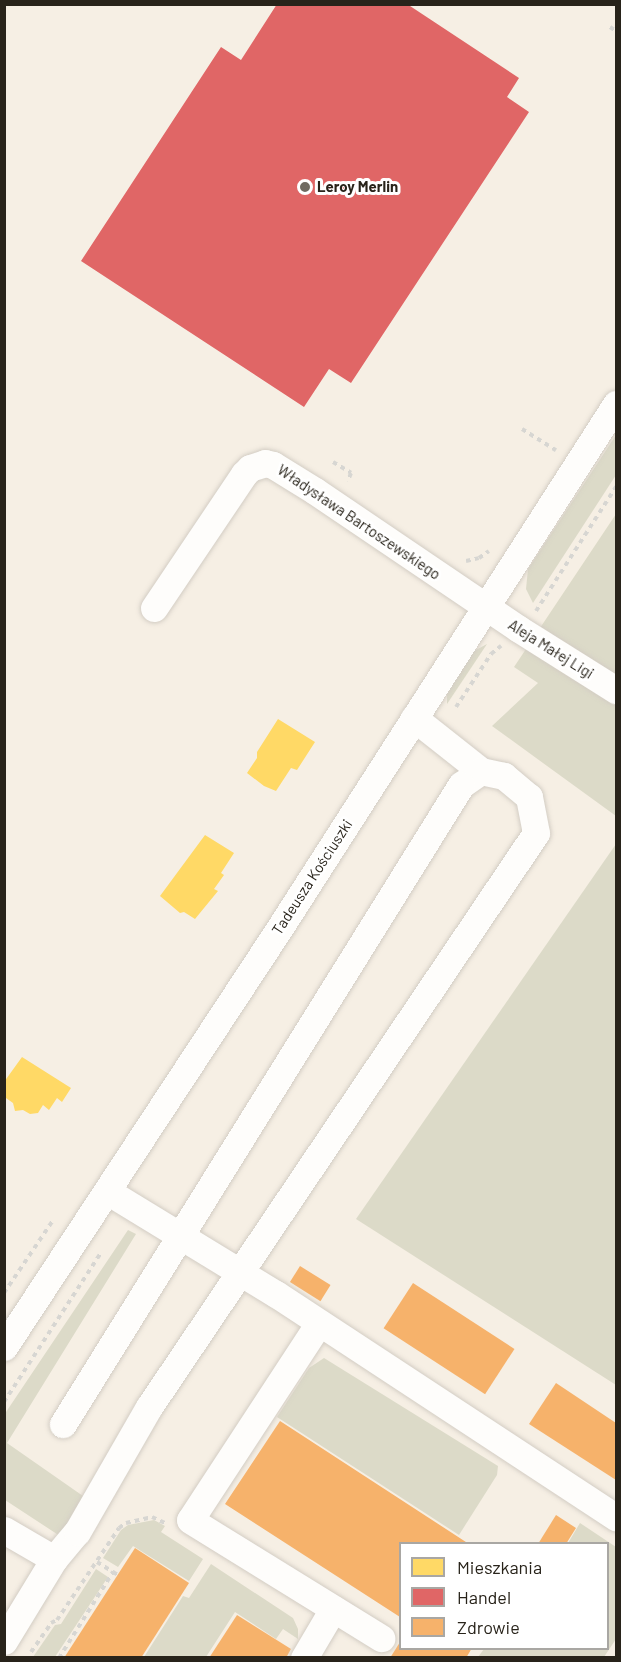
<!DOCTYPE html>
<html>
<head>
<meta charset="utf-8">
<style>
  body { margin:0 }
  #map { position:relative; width:621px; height:1662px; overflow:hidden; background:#f6efe4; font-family:Barlow,sans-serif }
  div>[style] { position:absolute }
  .green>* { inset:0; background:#dcdac8 }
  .homes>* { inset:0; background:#ffd966 }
  .shops>* { inset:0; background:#e06666 }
  .health>* { inset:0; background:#f6b26b; transform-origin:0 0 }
  .path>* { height:4px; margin-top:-2px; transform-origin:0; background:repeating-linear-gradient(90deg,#d7d6d2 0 4.5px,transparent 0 9px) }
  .roads { filter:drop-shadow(0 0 2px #d3cdc4) drop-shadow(0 0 2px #d3cdc4) }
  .minor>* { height:27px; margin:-13.5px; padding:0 13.5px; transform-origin:13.5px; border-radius:13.5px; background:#fefdfb }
  .dots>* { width:16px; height:16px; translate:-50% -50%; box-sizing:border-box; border:3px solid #fff; border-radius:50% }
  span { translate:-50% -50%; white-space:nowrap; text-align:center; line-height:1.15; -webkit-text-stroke:6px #fff; paint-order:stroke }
  .poi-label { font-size:15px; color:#28231a; font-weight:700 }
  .left { translate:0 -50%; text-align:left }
  .street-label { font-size:15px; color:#28231a }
  .frame { position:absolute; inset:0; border:6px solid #28231a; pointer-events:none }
  .legend { position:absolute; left:399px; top:1542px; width:210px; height:108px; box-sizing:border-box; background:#fff; border:2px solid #a9a7a3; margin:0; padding:8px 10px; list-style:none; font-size:18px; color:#28231a }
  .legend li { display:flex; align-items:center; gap:12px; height:30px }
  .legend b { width:30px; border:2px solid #a9a7a3 }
</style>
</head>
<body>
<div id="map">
  <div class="green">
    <i style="clip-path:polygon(616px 435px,616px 475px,533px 603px,526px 589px,528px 569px)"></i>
    <i style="clip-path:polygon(616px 514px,616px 816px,492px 726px,538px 683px,514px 667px)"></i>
    <i style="clip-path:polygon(487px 644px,447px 704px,447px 694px,474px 651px)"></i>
    <i style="clip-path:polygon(616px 844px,616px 1385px,356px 1219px)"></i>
    <i style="clip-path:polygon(128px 1230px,136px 1234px,7px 1443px,83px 1496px,63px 1538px,5px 1500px,4px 1415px)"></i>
    <i style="clip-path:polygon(324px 1358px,498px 1466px,497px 1475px,459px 1535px,277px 1417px,309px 1368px)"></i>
    <i style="clip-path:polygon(154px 1520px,165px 1526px,161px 1532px,203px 1559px,189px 1581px,133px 1546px,118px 1567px,103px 1558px,121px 1530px,128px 1525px)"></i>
    <i style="clip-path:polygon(580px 1523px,616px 1547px,616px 1639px,604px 1657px,478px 1657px,484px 1649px,608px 1648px,608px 1544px,568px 1543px)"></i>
    <i style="clip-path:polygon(211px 1564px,293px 1618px,298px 1629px,298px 1639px,283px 1629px,276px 1639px,235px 1612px,206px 1657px,144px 1657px,183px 1596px,189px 1598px)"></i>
    <i style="clip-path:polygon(96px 1569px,108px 1577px,55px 1657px,33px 1657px,55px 1625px,61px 1624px)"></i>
  </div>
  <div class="homes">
    <i style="clip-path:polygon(278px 719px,315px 742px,297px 770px,291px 768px,276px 791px,264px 786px,247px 773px,257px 758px,257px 752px)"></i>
    <i style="clip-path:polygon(205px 835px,234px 853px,221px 873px,224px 875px,214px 889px,218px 891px,195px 919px,184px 912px,180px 913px,160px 896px)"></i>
    <i style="clip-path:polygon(22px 1057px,71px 1088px,62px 1102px,57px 1098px,49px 1110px,43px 1105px,38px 1113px,30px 1114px,23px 1110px,15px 1111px,13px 1103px,6px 1098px,4px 1082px)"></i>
  </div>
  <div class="shops">
    <i style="clip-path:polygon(277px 4px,407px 4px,519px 78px,507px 97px,529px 112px,351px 383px,329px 369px,304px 407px,81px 261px,221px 47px,241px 60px)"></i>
  </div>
  <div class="health">
    <i style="left:300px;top:1266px;width:36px;height:19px;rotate:32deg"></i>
    <i style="left:413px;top:1283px;width:121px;height:54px;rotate:33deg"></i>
    <i style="clip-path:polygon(556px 1383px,616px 1423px,616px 1480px,529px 1424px)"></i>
    <i style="clip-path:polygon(280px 1421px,469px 1544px,400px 1544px,400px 1617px,225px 1504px)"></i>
    <i style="clip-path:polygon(556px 1515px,576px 1528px,566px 1544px,538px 1544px)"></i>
    <i style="clip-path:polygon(135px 1548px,189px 1583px,141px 1658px,64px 1658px)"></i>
    <i style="clip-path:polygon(237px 1615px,291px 1649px,286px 1658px,209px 1658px)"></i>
    <i style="clip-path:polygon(400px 1642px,400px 1648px,472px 1648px,466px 1658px,390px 1658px)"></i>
  </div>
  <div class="path">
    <i style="left:610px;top:27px;width:7px;rotate:34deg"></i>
    <i style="left:522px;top:429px;width:40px;rotate:32deg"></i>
    <i style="left:333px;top:462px;width:21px;rotate:31deg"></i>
    <i style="left:351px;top:473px;width:9px;rotate:111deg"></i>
    <i style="left:466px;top:561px;width:13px;rotate:-13deg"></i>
    <i style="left:479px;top:558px;width:12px;rotate:-35deg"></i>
    <i style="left:536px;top:611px;width:148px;rotate:-57.2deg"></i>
    <i style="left:456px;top:707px;width:64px;rotate:-56.6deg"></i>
    <i style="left:491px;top:654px;width:13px;rotate:-39deg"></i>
    <i style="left:4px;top:1293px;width:89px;rotate:-56deg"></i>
    <i style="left:4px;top:1402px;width:176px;rotate:-57deg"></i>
    <i style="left:97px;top:1562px;width:19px;rotate:32deg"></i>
    <i style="left:31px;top:1652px;width:35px;rotate:-55deg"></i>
    <i style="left:51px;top:1623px;width:7px;rotate:-27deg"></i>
    <i style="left:57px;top:1620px;width:111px;rotate:-56deg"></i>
    <i style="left:119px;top:1528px;width:9px;rotate:-36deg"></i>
    <i style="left:126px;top:1523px;width:27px;rotate:-13deg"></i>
    <i style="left:152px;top:1517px;width:14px;rotate:25deg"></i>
    <i style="left:59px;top:1658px;width:102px;rotate:-57.9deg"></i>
    <i style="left:113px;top:1572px;width:6px;rotate:31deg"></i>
  </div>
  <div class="roads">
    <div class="minor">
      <i style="left:154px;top:608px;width:161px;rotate:-56.1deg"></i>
      <i style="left:244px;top:474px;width:8px;rotate:-45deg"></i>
      <i style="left:250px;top:468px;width:16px;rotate:-18deg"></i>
      <i style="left:265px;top:463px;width:8px;rotate:14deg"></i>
      <i style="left:273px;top:465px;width:49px;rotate:31.8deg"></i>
      <i style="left:315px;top:491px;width:246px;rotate:34.1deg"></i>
      <i style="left:519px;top:629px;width:115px;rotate:32.2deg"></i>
      <i style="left:414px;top:718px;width:85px;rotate:38.3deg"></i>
      <i style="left:107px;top:1191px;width:198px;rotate:31.4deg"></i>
      <i style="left:276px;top:1294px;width:407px;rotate:33.3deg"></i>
      <i style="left:319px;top:1323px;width:235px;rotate:123.2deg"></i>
      <i style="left:190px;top:1520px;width:225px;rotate:31.7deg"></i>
      <i style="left:4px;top:1347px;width:500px;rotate:-56.66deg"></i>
      <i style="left:279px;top:929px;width:624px;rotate:-57.3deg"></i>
      <i style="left:4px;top:1530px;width:58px;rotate:30.1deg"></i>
      <i style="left:54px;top:1559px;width:96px;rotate:121.4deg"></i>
      <i style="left:54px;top:1559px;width:35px;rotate:-50deg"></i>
      <i style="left:77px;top:1532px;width:144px;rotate:-60.1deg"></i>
      <i style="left:149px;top:1407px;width:692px;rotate:-56.01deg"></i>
      <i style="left:536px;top:833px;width:37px;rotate:-101deg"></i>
      <i style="left:529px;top:797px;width:33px;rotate:-140deg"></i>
      <i style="left:504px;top:776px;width:24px;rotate:-168deg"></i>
      <i style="left:481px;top:771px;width:24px;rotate:145deg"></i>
      <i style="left:461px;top:785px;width:753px;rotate:121.92deg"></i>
      <i style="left:304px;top:1658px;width:57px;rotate:-59.4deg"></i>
    </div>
  </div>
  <div class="dots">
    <i style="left:305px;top:187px;background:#706a61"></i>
  </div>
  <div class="poi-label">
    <span class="left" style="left:317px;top:187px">Leroy Merlin</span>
  </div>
  <div class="street-label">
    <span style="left:359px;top:522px;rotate:34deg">Władysława Bartoszewskiego</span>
    <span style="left:551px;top:649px;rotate:32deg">Aleja Małej Ligi</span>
    <span style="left:312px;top:877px;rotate:-57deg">Tadeusza Kościuszki</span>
  </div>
  <div class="frame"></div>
  <ul class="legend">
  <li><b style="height:16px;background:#ffd966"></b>Mieszkania</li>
  <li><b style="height:16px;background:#e06666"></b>Handel</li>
  <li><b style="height:16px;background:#f6b26b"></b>Zdrowie</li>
  </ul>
</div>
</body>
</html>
